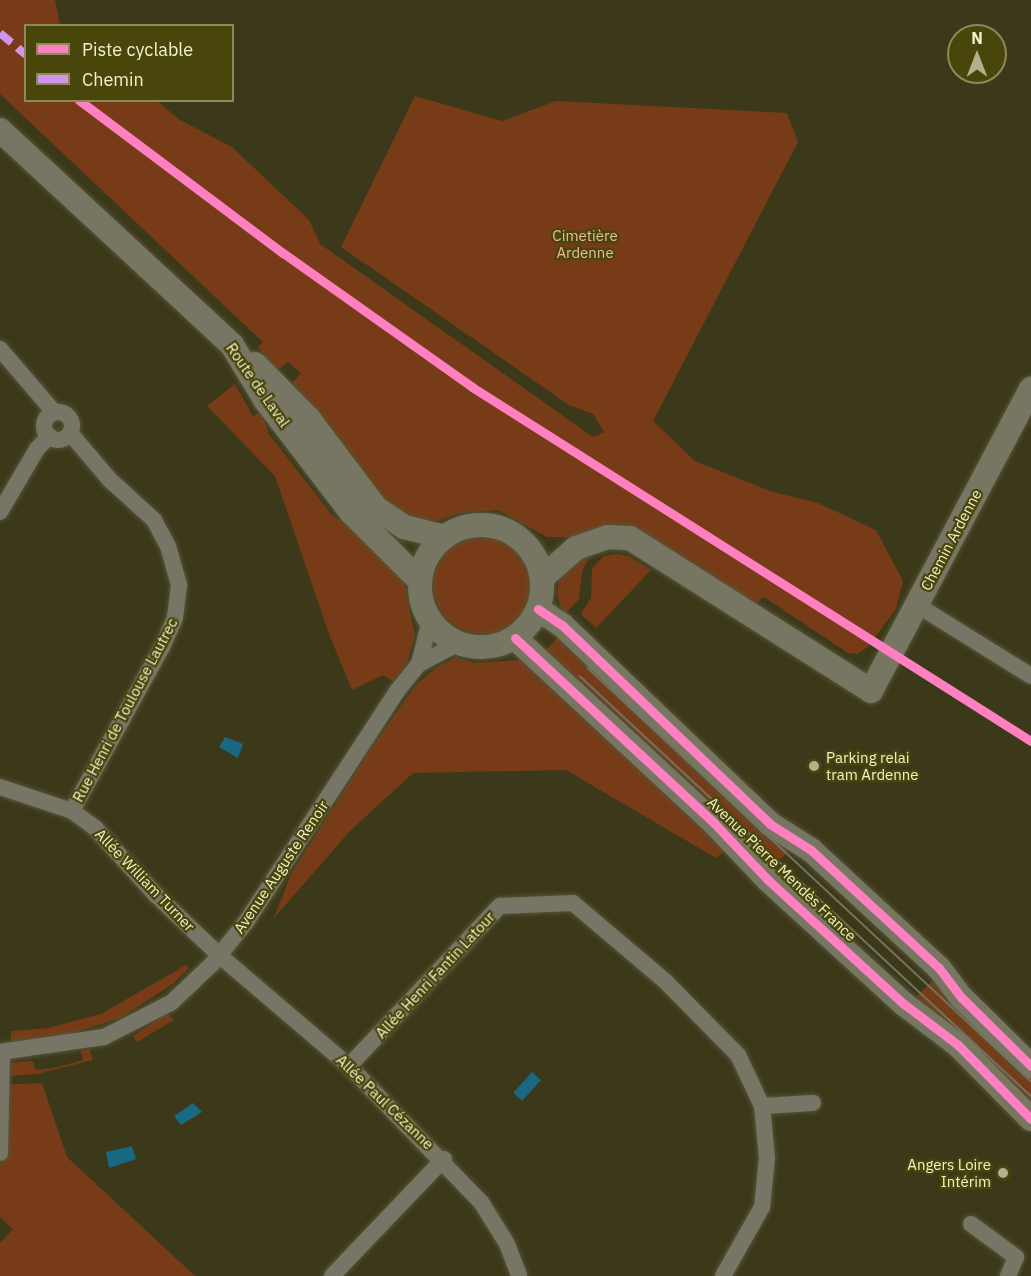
<!DOCTYPE html>
<html>
<head>
<meta charset="utf-8">
<style>
  body { margin:0 }
  #map { position:relative; width:1031px; height:1276px; overflow:hidden; background:#3b3919; font-family:"IBM Plex Sans",sans-serif }
  div>[style] { position:absolute }
  .green>* { inset:0; background:#773c17; transform-origin:0 0 }
  .round { border-radius:50% }
  .water>* { inset:0; background:#186981; transform-origin:0 0 }
  .roads { filter:drop-shadow(0 0 2px #565438) drop-shadow(0 0 2px #565438) }
  .street>* { height:16px; margin:-8px; padding:0 8px; transform-origin:8px; border-radius:8px; background:#777666 }
  .street>.ring { margin:-8px; padding:0; box-sizing:content-box; background:none; border:16px solid #777666; border-radius:50% }
  .secondary>* { height:24px; margin:-12px; padding:0 12px; transform-origin:12px; border-radius:12px; background:#777662 }
  .secondary>.ring { margin:-12px; padding:0; box-sizing:content-box; background:none; border:24px solid #777662; border-radius:50% }
  .tram>* { height:1.5px; margin:-0.75px; padding:0 0.75px; transform-origin:0.75px; border-radius:0.75px; background:#72725e }
  .quiet>* { height:8px; margin-top:-4px; transform-origin:0; background:repeating-linear-gradient(90deg,#d193ec 0 15px,transparent 0 23px) }
  .cycleway>* { height:9px; margin:-4.5px; padding:0 4.5px; transform-origin:4.5px; border-radius:4.5px; background:#ff80c0 }
  .dots>* { width:16px; height:16px; translate:-50% -50%; box-sizing:border-box; border:3px solid #49460b; border-radius:50% }
  span { translate:-50% -50%; white-space:nowrap; text-align:center; line-height:1.15; -webkit-text-stroke:4.5px #49460b; paint-order:stroke }
  .park-label { font-size:15px; color:#eeb79e }
  .street-label { font-size:15px; color:#f2f1cd }
  .poi-label { font-size:15px; color:#f2f1cd }
  .left { translate:0 -50%; text-align:left }
  .right { translate:-100% -50%; text-align:right }
  .legend { position:absolute; left:24px; top:24px; width:210px; height:78px; box-sizing:border-box; background:#49460b; border:2px solid #8d8a59; margin:0; padding:8px 10px; list-style:none; font-size:18px; color:#f2f1cd }
  .legend li { display:flex; align-items:center; gap:12px; height:30px }
  .legend b { width:30px; border:2px solid #8d8a59 }
  .north { position:absolute; left:947px; top:24px; width:60px; height:60px; box-sizing:border-box; background:#49460b; border:2px solid #8d8a59; border-radius:50%; rotate:0deg; font-size:16px; font-weight:700; line-height:24px; text-align:center; color:#f2f1cd }
  .north::after { content:''; display:block; margin:auto; width:21px; height:27px; background:#b2b18e; clip-path:polygon(50% 0,100% 100%,50% 72%,0 100%) }
</style>
</head>
<body>
<div id="map">
  <div class="green">
    <i style="clip-path:polygon(0 0,55px 0,60px 25px,26px 26px,26px 100px,157px 101px,180px 120px,232px 147px,309px 220px,320px 244px,593px 437px,604px 432px,593px 414px,569px 405px,341px 247px,415px 96px,502px 121px,556px 101px,787px 113px,798px 142px,653px 421px,695px 461px,773px 492px,818px 503px,876px 530px,903px 581px,896px 609px,868px 647px,857px 654px,848px 653px,764px 597px,756px 604px,652px 538px,547px 537px,498px 510px,459px 513px,437px 521px,414px 519px,382px 499px,324px 418px,292px 383px,301px 373px,288px 362px,276px 371px,258px 347px,263px 342px,0 94px)"></i>
    <i style="clip-path:polygon(235px 384px,253px 416px,261px 411px,269px 434px,332px 515px,355px 530px,404px 581px,415px 636px,406px 665px,393px 681px,383px 675px,352px 690px,329px 634px,275px 476px,207px 406px)"></i>
    <i class="round" style="left:433px;top:536px;width:98px;height:98px"></i>
    <i style="clip-path:polygon(616px 554px,628px 556px,651px 570px,596px 628px,581px 614px,591px 598px,592px 568px,604px 556px)"></i>
    <i style="clip-path:polygon(590px 555px,582px 572px,579px 599px,564px 615px,557px 596px,559px 581px,578px 559px)"></i>
    <i style="left:560px;top:635px;width:314px;height:23px;rotate:43deg"></i>
    <i style="clip-path:polygon(456px 657px,474px 663px,521px 660px,568px 695px,725px 851px,716px 858px,566px 770px,413px 773px,350px 831px,274px 918px,291px 874px,369px 751px,415px 686px,437px 667px)"></i>
    <i style="clip-path:polygon(186px 965px,189px 968px,173px 984px,120px 1018px,53px 1039px,11px 1042px,11px 1031px,48px 1028px,101px 1014px)"></i>
    <i style="clip-path:polygon(932px 981px,1031px 1073px,1031px 1104px,916px 997px)"></i>
    <i style="clip-path:polygon(168px 1013px,174px 1020px,137px 1042px,133px 1036px)"></i>
    <i style="clip-path:polygon(89px 1049px,93px 1060px,37px 1074px,6px 1076px,5px 1063px,33px 1061px,35px 1070px,54px 1068px,83px 1060px,81px 1051px)"></i>
    <i style="clip-path:polygon(42px 1083px,67px 1157px,195px 1276px,0 1276px,0 1243px,13px 1229px,0 1217px,0 1085px)"></i>
  </div>
  <div class="water">
    <i style="clip-path:polygon(225px 737px,243px 744px,238px 758px,219px 747px)"></i>
    <i style="left:532px;top:1072px;width:12px;height:28px;rotate:42deg"></i>
    <i style="clip-path:polygon(193px 1103px,202px 1112px,181px 1125px,174px 1116px)"></i>
    <i style="clip-path:polygon(132px 1146px,136px 1159px,109px 1168px,106px 1152px)"></i>
  </div>
  <div class="roads">
    <div class="street">
      <i style="left:0;top:349px;width:83px;rotate:49.4deg"></i>
      <i class="ring" style="left:44px;top:412px;width:12px;height:12px"></i>
      <i style="left:70px;top:433px;width:62px;rotate:49.6deg"></i>
      <i style="left:110px;top:480px;width:59px;rotate:42.3deg"></i>
      <i style="left:154px;top:520px;width:30px;rotate:62deg"></i>
      <i style="left:168px;top:546px;width:41px;rotate:74.2deg"></i>
      <i style="left:179px;top:585px;width:33px;rotate:97deg"></i>
      <i style="left:175px;top:618px;width:32px;rotate:114deg"></i>
      <i style="left:162px;top:647px;width:187px;rotate:118.8deg"></i>
      <i style="left:0;top:512px;width:73px;rotate:-59.6deg"></i>
      <i style="left:37px;top:449px;width:18px;rotate:-47deg"></i>
      <i style="left:917px;top:605px;width:134px;rotate:31.9deg"></i>
      <i style="left:419px;top:664px;width:45px;rotate:-76deg"></i>
      <i style="left:0;top:787px;width:76px;rotate:18.4deg"></i>
      <i style="left:72px;top:811px;width:29px;rotate:36deg"></i>
      <i style="left:95px;top:828px;width:91px;rotate:47.7deg"></i>
      <i style="left:156px;top:895px;width:87px;rotate:43.6deg"></i>
      <i style="left:219px;top:955px;width:171px;rotate:40.5deg"></i>
      <i style="left:349px;top:1066px;width:190px;rotate:45.9deg"></i>
      <i style="left:481px;top:1202px;width:49px;rotate:58.2deg"></i>
      <i style="left:507px;top:1244px;width:34px;rotate:69deg"></i>
      <i style="left:0;top:1052px;width:105px;rotate:-8.2deg"></i>
      <i style="left:104px;top:1037px;width:76px;rotate:-27.2deg"></i>
      <i style="left:172px;top:1002px;width:57px;rotate:-43.6deg"></i>
      <i style="left:213px;top:963px;width:53px;rotate:-51.2deg"></i>
      <i style="left:246px;top:922px;width:276px;rotate:-56.8deg"></i>
      <i style="left:397px;top:691px;width:35px;rotate:-51deg"></i>
      <i style="left:419px;top:664px;width:45px;rotate:-27.7deg"></i>
      <i style="left:349px;top:1066px;width:220px;rotate:-46.7deg"></i>
      <i style="left:500px;top:906px;width:73px;rotate:-2.4deg"></i>
      <i style="left:573px;top:903px;width:122px;rotate:40.3deg"></i>
      <i style="left:666px;top:982px;width:103px;rotate:45.4deg"></i>
      <i style="left:738px;top:1055px;width:56px;rotate:64.8deg"></i>
      <i style="left:762px;top:1106px;width:52px;rotate:84.5deg"></i>
      <i style="left:767px;top:1158px;width:49px;rotate:95.8deg"></i>
      <i style="left:762px;top:1207px;width:79px;rotate:119.5deg"></i>
      <i style="left:762px;top:1106px;width:51px;rotate:-3.4deg"></i>
      <i style="left:0;top:1153px;width:101px;rotate:-88.9deg"></i>
      <i style="left:971px;top:1224px;width:56px;rotate:36.3deg"></i>
      <i style="left:1016px;top:1257px;width:21px;rotate:113deg"></i>
      <i style="left:332px;top:1276px;width:162px;rotate:-46.3deg"></i>
    </div>
    <div class="secondary">
      <i style="left:0;top:130px;width:316px;rotate:42.8deg"></i>
      <i style="left:232px;top:345px;width:66px;rotate:58.7deg"></i>
      <i style="left:266px;top:401px;width:140px;rotate:52.6deg"></i>
      <i style="left:351px;top:512px;width:98px;rotate:45deg"></i>
      <i style="left:255px;top:364px;width:77px;rotate:45.5deg"></i>
      <i style="left:309px;top:419px;width:111px;rotate:53deg"></i>
      <i style="left:376px;top:508px;width:34px;rotate:34deg"></i>
      <i style="left:404px;top:527px;width:42px;rotate:13.7deg"></i>
      <i class="ring" style="left:420px;top:525px;width:98px;height:98px"></i>
      <i style="left:542px;top:578px;width:45px;rotate:-41.4deg"></i>
      <i style="left:576px;top:548px;width:34px;rotate:-19deg"></i>
      <i style="left:608px;top:537px;width:22px;rotate:3deg"></i>
      <i style="left:630px;top:538px;width:285px;rotate:32.4deg"></i>
      <i style="left:871px;top:691px;width:342px;rotate:-62.1deg"></i>
      <i style="left:538px;top:609px;width:29px;rotate:34deg"></i>
      <i style="left:562px;top:625px;width:288px;rotate:43.7deg"></i>
      <i style="left:770px;top:824px;width:49px;rotate:32.4deg"></i>
      <i style="left:811px;top:850px;width:174px;rotate:42.7deg"></i>
      <i style="left:939px;top:968px;width:38px;rotate:53deg"></i>
      <i style="left:962px;top:998px;width:97px;rotate:44.6deg"></i>
      <i style="left:515px;top:638px;width:272px;rotate:42.9deg"></i>
      <i style="left:714px;top:823px;width:79px;rotate:46.5deg"></i>
      <i style="left:768px;top:880px;width:184px;rotate:42.4deg"></i>
      <i style="left:904px;top:1004px;width:68px;rotate:37.2deg"></i>
      <i style="left:958px;top:1045px;width:104px;rotate:45.4deg"></i>
    </div>
  </div>
  <div class="tram">
    <i style="left:588px;top:668px;width:606px;rotate:42.99deg"></i>
    <i style="left:580px;top:676px;width:616px;rotate:42.96deg"></i>
  </div>
  <div class="quiet">
    <i style="left:0;top:33px;width:34px;rotate:40deg"></i>
  </div>
  <div class="cycleway">
    <i style="left:79px;top:100px;width:255px;rotate:36.9deg"></i>
    <i style="left:283px;top:253px;width:232px;rotate:35.3deg"></i>
    <i style="left:472px;top:387px;width:662px;rotate:32.35deg"></i>
    <i style="left:538px;top:609px;width:29px;rotate:34deg"></i>
    <i style="left:562px;top:625px;width:288px;rotate:43.7deg"></i>
    <i style="left:770px;top:824px;width:49px;rotate:32.4deg"></i>
    <i style="left:811px;top:850px;width:174px;rotate:42.7deg"></i>
    <i style="left:939px;top:968px;width:38px;rotate:53deg"></i>
    <i style="left:962px;top:998px;width:97px;rotate:44.6deg"></i>
    <i style="left:515px;top:638px;width:272px;rotate:42.9deg"></i>
    <i style="left:714px;top:823px;width:79px;rotate:46.5deg"></i>
    <i style="left:768px;top:880px;width:184px;rotate:42.4deg"></i>
    <i style="left:904px;top:1004px;width:68px;rotate:37.2deg"></i>
    <i style="left:958px;top:1045px;width:104px;rotate:45.4deg"></i>
  </div>
  <div class="dots">
    <i style="left:814px;top:766px;background:#b2b18e"></i>
    <i style="left:1003px;top:1173px;background:#b2b18e"></i>
  </div>
  <div class="park-label">
    <span style="left:585px;top:244px">Cimetière<br>Ardenne</span>
  </div>
  <div class="street-label">
    <span style="left:258px;top:385px;rotate:55deg">Route de Laval</span>
    <span style="left:951px;top:540px;rotate:-62deg">Chemin Ardenne</span>
    <span style="left:125px;top:710px;rotate:-62deg">Rue Henri de Toulouse Lautrec</span>
    <span style="left:281px;top:867px;rotate:-56deg">Avenue Auguste Renoir</span>
    <span style="left:782px;top:869px;rotate:44deg">Avenue Pierre Mendès France</span>
    <span style="left:145px;top:880px;rotate:46deg">Allée William Turner</span>
    <span style="left:435px;top:975px;rotate:-47deg">Allée Henri Fantin Latour</span>
    <span style="left:385px;top:1102px;rotate:44deg">Allée Paul Cézanne</span>
  </div>
  <div class="poi-label">
    <span class="left" style="left:826px;top:766px">Parking relai<br>tram Ardenne</span>
    <span class="right" style="left:991px;top:1173px">Angers Loire<br>Intérim</span>
  </div>
  <ul class="legend">
  <li><b style="height:8px;background:#ff80c0"></b>Piste cyclable</li>
  <li><b style="height:8px;background:#d193ec"></b>Chemin</li>
  </ul>
  <div class="north">N</div>
</div>
</body>
</html>
